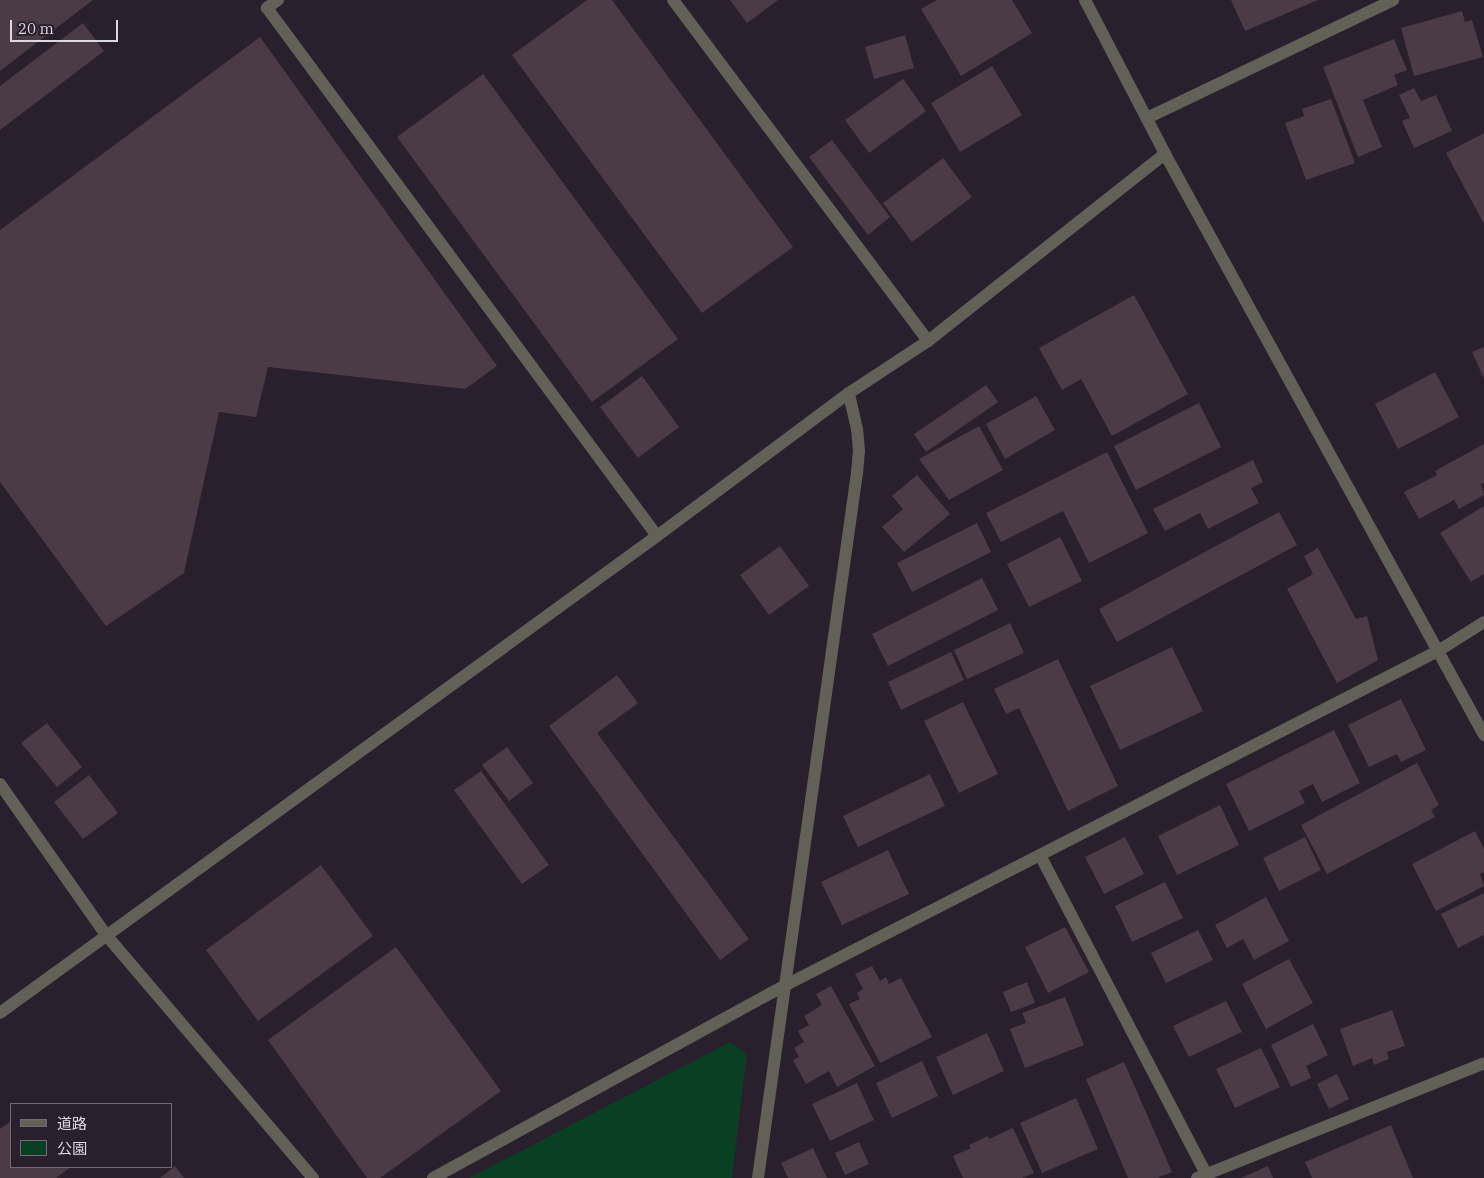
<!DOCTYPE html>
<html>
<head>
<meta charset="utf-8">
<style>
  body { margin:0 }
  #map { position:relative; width:1484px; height:1178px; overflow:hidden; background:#291f2d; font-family:"IBM Plex Serif","Noto Sans JP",serif }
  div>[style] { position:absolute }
  .green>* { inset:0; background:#093f23 }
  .building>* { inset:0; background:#4b3b46 }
  .minor>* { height:12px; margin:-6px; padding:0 6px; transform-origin:6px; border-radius:6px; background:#636058 }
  span { translate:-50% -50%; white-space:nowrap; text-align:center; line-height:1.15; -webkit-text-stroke:4.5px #291f2d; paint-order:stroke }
  .legend { position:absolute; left:10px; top:1103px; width:162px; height:65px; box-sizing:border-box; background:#291f2d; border:1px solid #716975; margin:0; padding:6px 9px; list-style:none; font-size:15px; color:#ddd7e0 }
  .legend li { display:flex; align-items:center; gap:10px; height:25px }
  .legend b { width:25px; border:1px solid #716975 }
  .scale { position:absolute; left:10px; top:20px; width:108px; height:22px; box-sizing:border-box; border:2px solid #ddd7e0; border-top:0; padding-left:6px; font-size:15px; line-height:18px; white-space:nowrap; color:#ddd7e0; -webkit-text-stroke:4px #291f2d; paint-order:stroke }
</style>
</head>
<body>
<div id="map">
  <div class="green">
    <div style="clip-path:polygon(730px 1042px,747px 1054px,732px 1178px,469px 1178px)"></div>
  </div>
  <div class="building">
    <div style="clip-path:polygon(0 0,93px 0,0 71px)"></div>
    <div style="clip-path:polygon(587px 0,612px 0,793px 247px,702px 313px,512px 55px)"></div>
    <div style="clip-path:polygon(730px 0,778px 0,747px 23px)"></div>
    <div style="clip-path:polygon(937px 0,1012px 0,1032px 33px,961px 76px,921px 9px)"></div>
    <div style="clip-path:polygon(1231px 0,1318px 0,1245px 31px)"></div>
    <div style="clip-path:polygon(1462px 11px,1465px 22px,1472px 20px,1483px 57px,1414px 76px,1401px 28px)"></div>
    <div style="clip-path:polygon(83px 23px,104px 51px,0 130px,0 86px)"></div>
    <div style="clip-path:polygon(905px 35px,914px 68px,874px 79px,865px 47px)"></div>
    <div style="clip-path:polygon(260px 37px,497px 366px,465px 389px,268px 367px,256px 417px,219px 412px,184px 573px,106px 626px,0 482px,0 230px)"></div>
    <div style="clip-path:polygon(1394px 39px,1407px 70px,1394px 75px,1398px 85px,1363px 100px,1382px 147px,1358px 157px,1323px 67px)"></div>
    <div style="clip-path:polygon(992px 66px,1022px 115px,960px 152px,931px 103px)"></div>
    <div style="clip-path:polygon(483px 74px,678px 339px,592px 402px,397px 137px)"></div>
    <div style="clip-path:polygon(903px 79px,926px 111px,869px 153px,845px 120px)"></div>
    <div style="clip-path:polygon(1414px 88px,1421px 101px,1436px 95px,1452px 131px,1414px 148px,1402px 121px,1410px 118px,1399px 95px)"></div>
    <div style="clip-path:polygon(1331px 99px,1355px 163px,1306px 180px,1285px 123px,1304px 116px,1302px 109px)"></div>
    <div style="clip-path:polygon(1484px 133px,1484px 224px,1446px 153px)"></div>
    <div style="clip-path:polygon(832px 140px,890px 217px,868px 235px,809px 157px)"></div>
    <div style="clip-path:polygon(943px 158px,972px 197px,912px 242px,883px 203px)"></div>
    <div style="clip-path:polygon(1134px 295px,1188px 394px,1112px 436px,1081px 379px,1062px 390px,1039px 348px)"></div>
    <div style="clip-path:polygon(1484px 347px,1484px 379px,1472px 352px)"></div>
    <div style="clip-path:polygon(1435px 372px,1459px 417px,1398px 449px,1375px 404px)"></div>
    <div style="clip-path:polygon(642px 376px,679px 427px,638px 458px,600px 407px)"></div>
    <div style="clip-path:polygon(986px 385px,998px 402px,926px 452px,914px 434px)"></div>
    <div style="clip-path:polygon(1036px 396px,1055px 430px,1005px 459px,986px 424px)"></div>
    <div style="clip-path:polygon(1199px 403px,1221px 447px,1136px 490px,1114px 446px)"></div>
    <div style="clip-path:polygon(979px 426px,1003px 470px,949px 500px,919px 459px)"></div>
    <div style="clip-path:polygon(1484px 444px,1484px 483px,1481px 484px,1484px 495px,1459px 509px,1454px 500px,1419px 519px,1404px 492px,1437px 475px,1435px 471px)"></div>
    <div style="clip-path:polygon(1107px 452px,1148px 533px,1089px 563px,1063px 511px,1001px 542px,986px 513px)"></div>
    <div style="clip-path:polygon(1253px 460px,1263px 482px,1251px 488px,1259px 503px,1208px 529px,1200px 513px,1165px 531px,1153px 509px)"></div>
    <div style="clip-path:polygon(917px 475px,950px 514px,904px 552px,882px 527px,903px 509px,892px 496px)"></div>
    <div style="clip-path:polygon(1484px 506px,1484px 574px,1471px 582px,1440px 533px)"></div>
    <div style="clip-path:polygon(1279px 512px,1297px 545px,1117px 642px,1099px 609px)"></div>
    <div style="clip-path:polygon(977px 523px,991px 552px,912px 592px,897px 563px)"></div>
    <div style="clip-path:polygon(1060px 537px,1082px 581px,1029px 607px,1007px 564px)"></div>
    <div style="clip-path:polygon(780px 546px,809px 586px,769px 615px,740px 575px)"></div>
    <div style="clip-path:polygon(1318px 548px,1356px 619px,1367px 616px,1378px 660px,1337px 683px,1287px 589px,1313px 574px,1304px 556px)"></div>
    <div style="clip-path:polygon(982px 578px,998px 610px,888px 666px,872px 634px)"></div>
    <div style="clip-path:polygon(1010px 623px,1024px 653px,967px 679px,954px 650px)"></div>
    <div style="clip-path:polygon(1172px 647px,1203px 711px,1120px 750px,1090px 686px)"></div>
    <div style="clip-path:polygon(951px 652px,964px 680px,901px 710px,888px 682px)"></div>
    <div style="clip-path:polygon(1058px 659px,1118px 786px,1068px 811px,1019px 708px,1006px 714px,994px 689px)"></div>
    <div style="clip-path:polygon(617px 675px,638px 703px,597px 733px,749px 939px,720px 960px,549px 726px)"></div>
    <div style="clip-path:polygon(1401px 699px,1426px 750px,1401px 762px,1397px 754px,1369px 767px,1348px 725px)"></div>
    <div style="clip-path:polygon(963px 702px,998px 774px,959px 793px,924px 721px)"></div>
    <div style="clip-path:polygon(47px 723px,82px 767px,57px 787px,21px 743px)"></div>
    <div style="clip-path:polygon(1334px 730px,1360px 783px,1322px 802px,1313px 784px,1299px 791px,1305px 803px,1249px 831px,1226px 784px)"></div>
    <div style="clip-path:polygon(507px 747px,533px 783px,509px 801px,482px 765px)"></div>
    <div style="clip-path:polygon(1417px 763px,1439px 805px,1431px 810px,1435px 817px,1327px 874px,1301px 825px)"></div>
    <div style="clip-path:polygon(481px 771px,549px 865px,522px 884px,454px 790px)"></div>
    <div style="clip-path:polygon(930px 774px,945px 806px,858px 847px,843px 816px)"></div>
    <div style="clip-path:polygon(89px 775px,118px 813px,83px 839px,54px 802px)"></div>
    <div style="clip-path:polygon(1220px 805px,1239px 845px,1177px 875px,1158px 836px)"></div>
    <div style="clip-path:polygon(1475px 831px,1484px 849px,1484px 872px,1480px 874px,1484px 886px,1436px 911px,1412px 864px)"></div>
    <div style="clip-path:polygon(1125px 837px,1144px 874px,1104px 894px,1085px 857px)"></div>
    <div style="clip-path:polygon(1305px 837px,1321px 870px,1279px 891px,1263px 858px)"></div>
    <div style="clip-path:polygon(888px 850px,909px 894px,842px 925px,821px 882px)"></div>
    <div style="clip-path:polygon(321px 865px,373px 936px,258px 1021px,206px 950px)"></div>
    <div style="clip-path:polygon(1165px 882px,1183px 918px,1132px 942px,1115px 906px)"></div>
    <div style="clip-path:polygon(1484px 893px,1484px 935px,1458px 948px,1441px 914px)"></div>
    <div style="clip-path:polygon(1266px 897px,1289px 941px,1254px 960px,1243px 939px,1227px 948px,1215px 925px)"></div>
    <div style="clip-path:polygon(1065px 927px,1089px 972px,1048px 993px,1025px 947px)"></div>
    <div style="clip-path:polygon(1198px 930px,1213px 960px,1166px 983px,1151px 953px)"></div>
    <div style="clip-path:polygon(396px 947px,501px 1091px,380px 1178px,367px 1178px,268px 1040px)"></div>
    <div style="clip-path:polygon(1289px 959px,1313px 1003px,1266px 1029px,1242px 984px)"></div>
    <div style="clip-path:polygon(872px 966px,880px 981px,886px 977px,889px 984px,901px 978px,932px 1037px,880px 1063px,849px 1004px,860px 999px,857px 993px,863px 989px,855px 974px)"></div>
    <div style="clip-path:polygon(1027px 982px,1035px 1003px,1011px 1012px,1003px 992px)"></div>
    <div style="clip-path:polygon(831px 986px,875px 1066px,837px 1087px,829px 1071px,806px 1084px,793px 1060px,799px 1057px,794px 1048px,804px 1042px,798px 1031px,809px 1025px,804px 1016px,822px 1005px,816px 994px)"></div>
    <div style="clip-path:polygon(1065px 997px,1084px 1045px,1025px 1068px,1010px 1029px,1026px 1023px,1022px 1013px)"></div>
    <div style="clip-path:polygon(1226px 1001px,1242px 1032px,1189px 1057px,1173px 1026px)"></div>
    <div style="clip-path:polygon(1392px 1010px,1405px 1046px,1387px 1052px,1389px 1059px,1374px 1065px,1372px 1058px,1353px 1066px,1340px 1029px)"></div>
    <div style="clip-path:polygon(1313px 1024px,1328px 1055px,1306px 1066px,1311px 1078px,1291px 1087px,1271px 1045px)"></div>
    <div style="clip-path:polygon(987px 1033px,1004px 1071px,953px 1095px,936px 1057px)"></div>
    <div style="clip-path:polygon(1261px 1048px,1280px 1087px,1235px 1108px,1216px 1069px)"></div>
    <div style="clip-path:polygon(922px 1061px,938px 1096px,892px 1118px,876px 1083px)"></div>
    <div style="clip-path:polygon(1124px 1062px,1172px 1172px,1157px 1178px,1128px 1178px,1086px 1079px)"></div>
    <div style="clip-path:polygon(1337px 1074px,1349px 1099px,1329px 1109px,1317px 1084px)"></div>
    <div style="clip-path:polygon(857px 1083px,874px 1120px,830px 1141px,812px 1104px)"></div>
    <div style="clip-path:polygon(1076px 1098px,1098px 1149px,1042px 1173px,1020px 1123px)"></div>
    <div style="clip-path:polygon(11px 1121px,11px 1167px,71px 1167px,56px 1178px,0 1178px,0 1129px)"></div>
    <div style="clip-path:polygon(1391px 1125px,1413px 1178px,1312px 1178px,1305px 1162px)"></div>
    <div style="clip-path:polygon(1013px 1128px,1034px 1173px,1022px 1178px,963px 1178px,953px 1156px,971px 1148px,969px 1145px,988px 1136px,989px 1139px)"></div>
    <div style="clip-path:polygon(859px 1142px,869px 1164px,845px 1175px,835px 1153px)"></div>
    <div style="clip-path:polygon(813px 1148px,827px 1178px,788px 1178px,781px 1163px)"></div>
    <div style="clip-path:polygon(175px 1166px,184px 1178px,160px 1178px)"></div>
    <div style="clip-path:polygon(1268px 1166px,1273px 1178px,1241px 1178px)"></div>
  </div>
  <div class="minor">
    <div style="left:278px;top:0;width:14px;rotate:144deg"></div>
    <div style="left:267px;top:8px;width:656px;rotate:53.55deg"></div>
    <div style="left:673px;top:0;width:426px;rotate:53.2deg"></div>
    <div style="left:1085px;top:0;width:174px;rotate:62.5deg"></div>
    <div style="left:1165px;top:154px;width:663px;rotate:61.23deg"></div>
    <div style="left:1147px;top:118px;width:273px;rotate:-25.6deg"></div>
    <div style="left:0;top:784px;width:186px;rotate:54.9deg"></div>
    <div style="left:107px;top:936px;width:318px;rotate:49.6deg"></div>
    <div style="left:1040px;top:855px;width:364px;rotate:62.5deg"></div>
    <div style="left:0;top:1013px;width:812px;rotate:-35.98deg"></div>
    <div style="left:657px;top:536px;width:239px;rotate:-36.7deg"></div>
    <div style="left:849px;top:393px;width:95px;rotate:-33.4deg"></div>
    <div style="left:928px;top:341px;width:302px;rotate:-38.3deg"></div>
    <div style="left:433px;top:1178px;width:400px;rotate:-28.7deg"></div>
    <div style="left:784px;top:986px;width:735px;rotate:-27.12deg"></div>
    <div style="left:1438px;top:651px;width:54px;rotate:-32.2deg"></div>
    <div style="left:758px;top:1178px;width:712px;rotate:-82.01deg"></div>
    <div style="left:857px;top:473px;width:22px;rotate:-85deg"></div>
    <div style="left:859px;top:451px;width:22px;rotate:-95deg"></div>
    <div style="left:857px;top:429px;width:37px;rotate:-103deg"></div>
    <div style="left:1197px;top:1178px;width:309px;rotate:-21.8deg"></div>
  </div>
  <ul class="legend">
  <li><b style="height:6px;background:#636058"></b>道路</li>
  <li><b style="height:14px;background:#093f23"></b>公園</li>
  </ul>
  <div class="scale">20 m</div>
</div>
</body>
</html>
